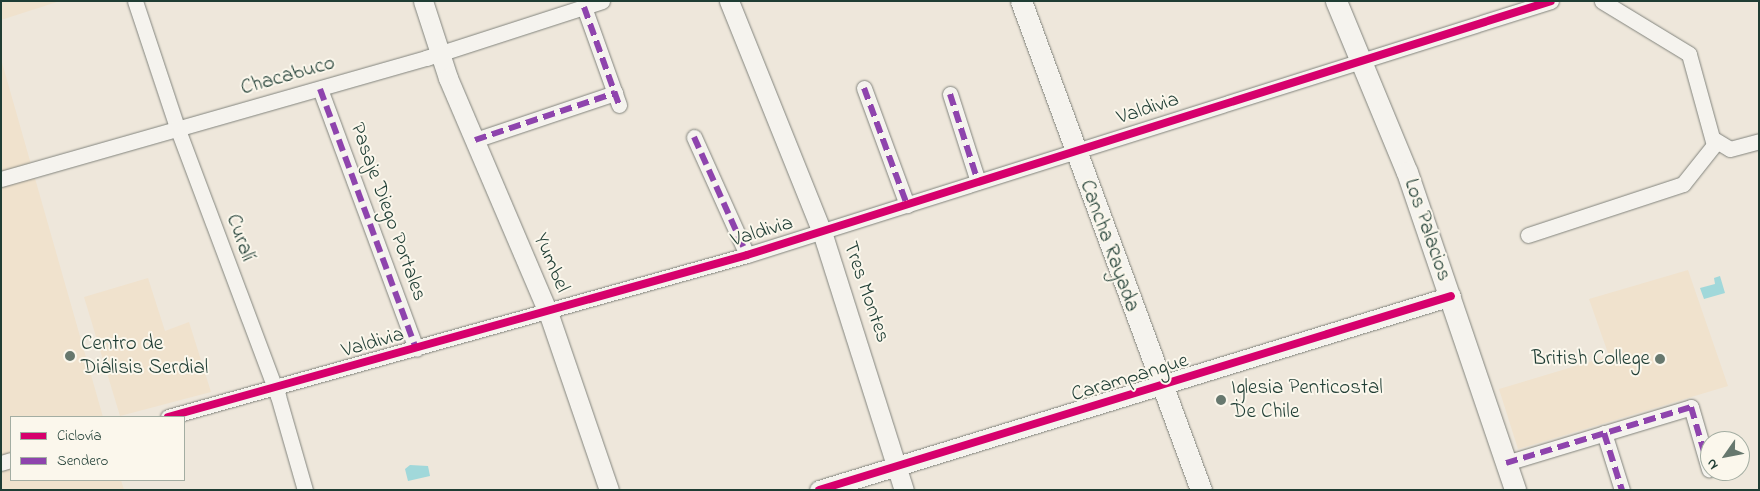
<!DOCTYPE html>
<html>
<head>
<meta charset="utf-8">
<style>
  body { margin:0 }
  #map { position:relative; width:1760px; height:491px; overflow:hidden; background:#eee7db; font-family:"Indie Flower",sans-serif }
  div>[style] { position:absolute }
  .built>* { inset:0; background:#f0e2cd }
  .water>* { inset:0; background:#a1d8da }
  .roads { filter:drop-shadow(0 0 1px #82847d) drop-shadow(0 0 1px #82847d) }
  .minor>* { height:15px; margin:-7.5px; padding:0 7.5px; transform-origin:7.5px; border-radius:7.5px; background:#f5f3ee }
  .tertiary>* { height:19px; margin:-9.5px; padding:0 9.5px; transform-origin:9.5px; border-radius:9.5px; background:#f5f3ee }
  .secondary>* { height:21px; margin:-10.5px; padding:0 10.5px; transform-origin:10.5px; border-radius:10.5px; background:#f5f3ee }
  .quiet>* { height:6px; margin-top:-3px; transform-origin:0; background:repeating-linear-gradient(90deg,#8e44ad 0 12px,transparent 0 18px) }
  .cycleway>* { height:8px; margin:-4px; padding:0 4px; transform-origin:4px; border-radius:4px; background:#d6006c }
  .dots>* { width:14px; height:14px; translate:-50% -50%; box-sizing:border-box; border:2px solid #fbf7ec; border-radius:50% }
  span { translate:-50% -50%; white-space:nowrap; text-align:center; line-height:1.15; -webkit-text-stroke:4px #fbf7ec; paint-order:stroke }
  .street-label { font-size:21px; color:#1f3d34 }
  .poi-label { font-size:21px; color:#1f3d34 }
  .left { translate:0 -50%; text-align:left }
  .right { translate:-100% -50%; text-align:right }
  .frame { position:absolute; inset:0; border:2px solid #1f3d34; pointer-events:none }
  .legend { position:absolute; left:10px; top:416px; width:175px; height:65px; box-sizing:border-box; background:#fbf7ec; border:1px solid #a3ada2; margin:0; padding:6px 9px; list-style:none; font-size:15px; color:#1f3d34 }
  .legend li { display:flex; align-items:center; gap:10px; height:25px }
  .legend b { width:25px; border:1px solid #a3ada2 }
  .north { position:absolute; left:1700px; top:431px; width:50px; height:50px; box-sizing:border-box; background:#fbf7ec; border:1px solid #a3ada2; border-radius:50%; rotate:237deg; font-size:14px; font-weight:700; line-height:20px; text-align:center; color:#1f3d34 }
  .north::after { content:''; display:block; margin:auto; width:18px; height:22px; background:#67786e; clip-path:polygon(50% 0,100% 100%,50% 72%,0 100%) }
</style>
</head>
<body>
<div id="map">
  <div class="built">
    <div style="clip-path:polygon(1px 1px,60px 1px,1px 20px)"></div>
    <div style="clip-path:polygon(1px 59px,103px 417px,11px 417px,11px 480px,121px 480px,124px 490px,1px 490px)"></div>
    <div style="clip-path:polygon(1688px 270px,1728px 386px,1518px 449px,1499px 389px,1609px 356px,1589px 299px)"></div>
    <div style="clip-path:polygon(148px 278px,165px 331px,189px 322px,211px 392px,120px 416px,84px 297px)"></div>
  </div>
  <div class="water">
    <div style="clip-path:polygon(1720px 276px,1725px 293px,1704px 299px,1700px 288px,1715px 284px,1714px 278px)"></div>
    <div style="clip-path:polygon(410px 465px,428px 466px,430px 476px,408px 481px,405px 469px)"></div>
  </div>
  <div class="roads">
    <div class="minor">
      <div style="left:135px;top:1px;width:136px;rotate:71.6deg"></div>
      <div style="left:178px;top:130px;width:284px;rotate:69.4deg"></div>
      <div style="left:278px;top:396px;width:98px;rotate:74deg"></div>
      <div style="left:584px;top:7px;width:104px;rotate:70.3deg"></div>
      <div style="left:864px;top:88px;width:125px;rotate:69.8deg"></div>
      <div style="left:320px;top:89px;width:277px;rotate:69.7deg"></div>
      <div style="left:950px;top:94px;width:92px;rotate:72.3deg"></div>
      <div style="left:694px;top:137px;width:129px;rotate:65.8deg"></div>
      <div style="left:475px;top:140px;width:148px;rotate:-18.6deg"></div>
      <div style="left:1715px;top:140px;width:17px;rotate:31deg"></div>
      <div style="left:1730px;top:149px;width:30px;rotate:-15deg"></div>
      <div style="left:1px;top:179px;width:442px;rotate:-15.9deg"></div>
      <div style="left:426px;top:58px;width:185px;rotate:-17.9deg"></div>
      <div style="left:1528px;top:235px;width:163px;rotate:-18.2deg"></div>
      <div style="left:1683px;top:184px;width:50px;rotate:-51.5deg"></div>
      <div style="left:1714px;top:145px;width:94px;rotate:-105.4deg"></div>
      <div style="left:1689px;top:54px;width:102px;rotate:-148.7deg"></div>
      <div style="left:168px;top:417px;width:601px;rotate:-15.63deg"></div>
      <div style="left:747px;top:255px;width:843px;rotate:-17.53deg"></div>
      <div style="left:1604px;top:433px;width:60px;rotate:72.5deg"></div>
      <div style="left:1px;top:463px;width:10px;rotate:-17deg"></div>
      <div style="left:1506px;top:463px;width:193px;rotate:-16.8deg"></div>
      <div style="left:1691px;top:407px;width:65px;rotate:73.8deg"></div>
    </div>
    <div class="tertiary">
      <div style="left:423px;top:1px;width:81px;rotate:72deg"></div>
      <div style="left:448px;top:78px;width:254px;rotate:66.9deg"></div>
      <div style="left:548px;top:312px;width:188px;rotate:71.1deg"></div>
      <div style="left:729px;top:1px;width:249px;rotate:68.1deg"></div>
      <div style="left:822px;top:232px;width:271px;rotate:72.4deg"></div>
      <div style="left:819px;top:490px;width:661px;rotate:-17.06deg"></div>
    </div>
    <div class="secondary">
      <div style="left:1021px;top:1px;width:521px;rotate:69.79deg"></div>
      <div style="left:1336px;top:1px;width:185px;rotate:67.5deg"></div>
      <div style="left:1407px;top:172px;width:336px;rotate:71.2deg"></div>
    </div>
  </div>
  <div class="quiet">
    <div style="left:584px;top:7px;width:104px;rotate:70.3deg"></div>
    <div style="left:864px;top:88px;width:125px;rotate:69.8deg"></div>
    <div style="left:320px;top:89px;width:277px;rotate:69.7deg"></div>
    <div style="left:950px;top:94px;width:92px;rotate:72.3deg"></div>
    <div style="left:694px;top:137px;width:129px;rotate:65.8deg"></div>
    <div style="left:475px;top:140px;width:148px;rotate:-18.6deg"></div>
    <div style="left:1604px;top:433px;width:60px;rotate:72.5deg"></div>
    <div style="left:1506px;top:463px;width:193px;rotate:-16.8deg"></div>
    <div style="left:1691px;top:407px;width:65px;rotate:73.8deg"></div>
  </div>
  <div class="cycleway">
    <div style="left:168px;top:417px;width:601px;rotate:-15.63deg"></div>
    <div style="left:747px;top:255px;width:843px;rotate:-17.53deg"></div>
    <div style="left:819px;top:490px;width:661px;rotate:-17.06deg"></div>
  </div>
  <div class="dots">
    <div style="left:70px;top:356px;background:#67786e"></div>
    <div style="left:1660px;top:359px;background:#67786e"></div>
    <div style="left:1221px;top:400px;background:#67786e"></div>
  </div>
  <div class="street-label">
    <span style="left:288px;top:76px;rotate:-16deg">Chacabuco</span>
    <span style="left:1148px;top:109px;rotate:-18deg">Valdivia</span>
    <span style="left:388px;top:212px;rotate:70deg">Pasaje Diego Portales</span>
    <span style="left:1427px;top:230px;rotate:71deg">Los Palacios</span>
    <span style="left:762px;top:232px;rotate:-17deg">Valdivia</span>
    <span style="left:240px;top:238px;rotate:70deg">Curalí</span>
    <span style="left:1109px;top:246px;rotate:70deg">Cancha Rayada</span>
    <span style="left:551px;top:263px;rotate:67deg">Yumbel</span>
    <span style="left:866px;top:292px;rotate:71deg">Tres Montes</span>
    <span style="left:373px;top:343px;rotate:-16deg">Valdivia</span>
    <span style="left:1130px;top:378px;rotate:-17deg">Carampangue</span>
  </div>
  <div class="poi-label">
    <span class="left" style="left:81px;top:356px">Centro de<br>Diálisis Serdial</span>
    <span class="right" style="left:1650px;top:359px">British College</span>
    <span class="left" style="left:1231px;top:400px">Iglesia Penticostal<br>De Chile</span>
  </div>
  <div class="frame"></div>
  <ul class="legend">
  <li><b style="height:6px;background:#d6006c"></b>Ciclovía</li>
  <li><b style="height:6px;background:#8e44ad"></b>Sendero</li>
  </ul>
  <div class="north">N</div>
</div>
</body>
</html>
